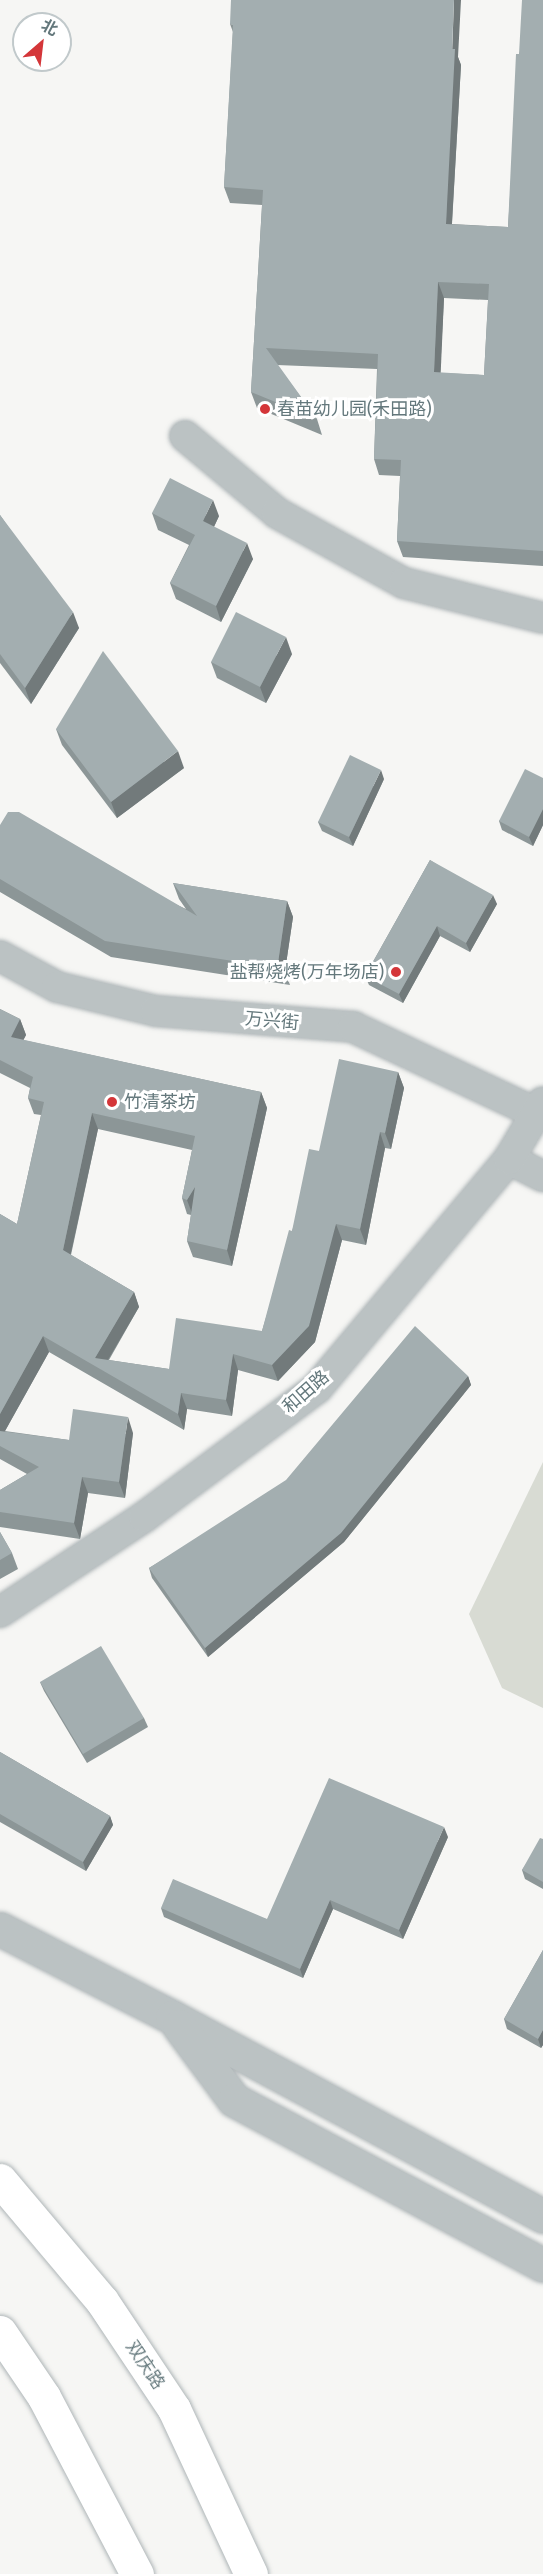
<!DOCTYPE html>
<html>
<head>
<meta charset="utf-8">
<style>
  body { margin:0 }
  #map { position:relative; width:543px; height:2574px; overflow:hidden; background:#f6f6f4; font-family:"Fira Sans Condensed","Noto Sans SC",sans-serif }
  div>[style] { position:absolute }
  .green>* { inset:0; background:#d8dbd3 }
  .roads { filter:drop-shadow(0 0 2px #afb6b8) drop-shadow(0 0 2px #afb6b8) }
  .minor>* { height:30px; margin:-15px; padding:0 15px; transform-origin:15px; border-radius:15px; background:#bbc2c3 }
  .tertiary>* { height:33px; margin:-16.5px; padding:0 16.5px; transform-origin:16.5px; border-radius:16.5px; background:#bbc2c3 }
  .primary>* { height:33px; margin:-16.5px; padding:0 16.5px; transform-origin:16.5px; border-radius:16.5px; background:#fff }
  .wall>* { inset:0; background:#8c9697 }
  .shaded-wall>* { inset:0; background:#727a7b }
  .building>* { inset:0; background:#a3aeb0 }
  .dots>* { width:16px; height:16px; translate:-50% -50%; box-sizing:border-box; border:3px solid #fff; border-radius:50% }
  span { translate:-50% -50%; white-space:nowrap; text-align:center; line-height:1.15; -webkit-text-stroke:6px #fff; paint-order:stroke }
  .poi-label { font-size:18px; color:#64787c }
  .left { translate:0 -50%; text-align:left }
  .right { translate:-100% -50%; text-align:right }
  .street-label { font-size:18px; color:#64787c }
  .north { position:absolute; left:12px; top:12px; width:60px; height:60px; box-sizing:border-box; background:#fff; border:2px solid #c1c9cb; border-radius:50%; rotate:28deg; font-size:16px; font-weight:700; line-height:24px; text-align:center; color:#64787c }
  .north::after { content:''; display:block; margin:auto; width:21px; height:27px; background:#d43639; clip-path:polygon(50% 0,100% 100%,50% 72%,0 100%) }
</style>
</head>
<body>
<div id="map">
  <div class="green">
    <div style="clip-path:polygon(543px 1462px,543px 1708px,502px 1688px,469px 1614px)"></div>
  </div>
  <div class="roads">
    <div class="minor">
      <div style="left:185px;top:436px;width:120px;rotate:39.9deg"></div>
      <div style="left:277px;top:513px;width:145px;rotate:28.9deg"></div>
      <div style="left:404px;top:583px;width:143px;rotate:14.1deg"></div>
      <div style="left:0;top:956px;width:65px;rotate:28.5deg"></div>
      <div style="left:57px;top:987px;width:102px;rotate:13.6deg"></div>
      <div style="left:156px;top:1011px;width:198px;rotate:4.6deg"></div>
      <div style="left:353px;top:1027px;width:202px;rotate:25.2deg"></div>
      <div style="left:509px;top:1159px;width:38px;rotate:27deg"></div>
      <div style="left:0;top:1612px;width:173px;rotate:-33.4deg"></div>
      <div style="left:144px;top:1517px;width:216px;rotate:-36.7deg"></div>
      <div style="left:317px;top:1388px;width:299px;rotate:-50deg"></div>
      <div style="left:509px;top:1159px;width:66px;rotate:-59.2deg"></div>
    </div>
    <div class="tertiary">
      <div style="left:0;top:1929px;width:193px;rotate:27.1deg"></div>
      <div style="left:172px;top:2017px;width:421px;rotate:28.2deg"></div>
      <div style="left:179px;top:2026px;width:92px;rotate:53.4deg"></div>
      <div style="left:234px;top:2100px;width:350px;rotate:28.1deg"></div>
    </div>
    <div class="primary">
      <div style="left:0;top:2180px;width:158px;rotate:49.9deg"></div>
      <div style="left:102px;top:2301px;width:130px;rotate:56.3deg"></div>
      <div style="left:174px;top:2409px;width:182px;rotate:65deg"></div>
      <div style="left:0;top:2332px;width:78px;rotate:55.9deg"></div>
      <div style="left:44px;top:2397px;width:200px;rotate:62.3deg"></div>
    </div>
  </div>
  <div class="wall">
    <div style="clip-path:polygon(evenodd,543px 0,543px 566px,403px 557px,397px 541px,400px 476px,379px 475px,374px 459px,377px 369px,277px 365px,317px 419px,322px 435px,257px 408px,251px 392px,262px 205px,230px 203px,224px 187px,233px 32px,230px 24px,458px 57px,461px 65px,452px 224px,508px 227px,519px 54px,543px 0,444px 298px,488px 300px,484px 375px,440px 373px,444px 298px)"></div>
    <div style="clip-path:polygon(152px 513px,219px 516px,214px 527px,253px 559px,221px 622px,176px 599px,170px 583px,189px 545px,158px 530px)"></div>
    <div style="clip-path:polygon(0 515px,79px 628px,31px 704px,0 663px)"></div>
    <div style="clip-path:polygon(292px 654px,266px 703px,217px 678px,211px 662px)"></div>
    <div style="clip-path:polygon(56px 729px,184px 768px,117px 818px,62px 745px)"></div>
    <div style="clip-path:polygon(543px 778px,543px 825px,533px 846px,502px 830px,499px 821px)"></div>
    <div style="clip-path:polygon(384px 779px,353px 846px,322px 831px,318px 822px)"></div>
    <div style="clip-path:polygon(0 825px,186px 909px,179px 899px,173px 883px,287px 901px,293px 917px,285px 971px,290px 985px,111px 957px,0 892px)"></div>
    <div style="clip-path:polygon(430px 860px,497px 904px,470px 952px,440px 936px,403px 1003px,369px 985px,365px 976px)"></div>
    <div style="clip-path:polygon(0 1009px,20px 1019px,26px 1035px,23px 1040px,261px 1092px,267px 1108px,232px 1266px,193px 1257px,187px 1241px,191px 1215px,187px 1214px,182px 1198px,192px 1150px,98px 1129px,71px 1255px,134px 1292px,139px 1307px,109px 1360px,169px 1369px,262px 1331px,292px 1231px,319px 1151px,398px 1072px,404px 1088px,391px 1149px,385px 1148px,366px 1245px,342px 1240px,315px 1342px,278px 1381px,238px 1370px,232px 1416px,187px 1409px,184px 1430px,49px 1352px,5px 1431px,69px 1440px,133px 1433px,125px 1498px,88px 1493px,80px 1539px,0 1527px,0 1490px,27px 1474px,0 1459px,0 1214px,17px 1224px,41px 1115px,34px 1114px,28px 1098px,30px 1088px,0 1073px)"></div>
    <div style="clip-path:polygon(468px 1376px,471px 1385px,344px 1542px,208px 1657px,152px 1578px,149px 1568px)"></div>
    <div style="clip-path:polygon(0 1532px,12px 1553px,18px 1569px,0 1579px)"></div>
    <div style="clip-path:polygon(40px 1682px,144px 1718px,148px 1727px,87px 1763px,44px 1691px)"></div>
    <div style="clip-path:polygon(0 1752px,110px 1816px,113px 1825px,86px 1871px,0 1822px)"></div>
    <div style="clip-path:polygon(448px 1837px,403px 1939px,333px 1909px,303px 1978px,164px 1917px,161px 1908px,267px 1919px)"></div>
    <div style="clip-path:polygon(543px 1839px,543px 1889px,525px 1879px,522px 1870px)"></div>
    <div style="clip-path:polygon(543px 1950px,543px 2045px,541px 2048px,507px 2029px,504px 2019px)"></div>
  </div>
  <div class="shaded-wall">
    <div style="clip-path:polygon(454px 0,461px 0,458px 57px,461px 65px,451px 239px,446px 224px)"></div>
    <div style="clip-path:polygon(438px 282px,444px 298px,440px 388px,434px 372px)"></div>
    <div style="clip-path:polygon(213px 500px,219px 516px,209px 537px,203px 521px)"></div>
    <div style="clip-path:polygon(247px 543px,253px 559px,221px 622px,216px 606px)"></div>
    <div style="clip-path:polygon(73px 612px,79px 628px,31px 704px,25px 688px)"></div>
    <div style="clip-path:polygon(286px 637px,292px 654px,266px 703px,260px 687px)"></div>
    <div style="clip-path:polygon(178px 751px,184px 768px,117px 818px,111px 802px)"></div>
    <div style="clip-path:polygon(381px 770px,384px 779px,353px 846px,349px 837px)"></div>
    <div style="clip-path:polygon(543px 809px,543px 825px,533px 846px,529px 837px)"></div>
    <div style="clip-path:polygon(493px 895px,497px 904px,470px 952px,466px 943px)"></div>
    <div style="clip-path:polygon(287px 901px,293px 917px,285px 971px,284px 969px,278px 963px)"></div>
    <div style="clip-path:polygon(437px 926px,440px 936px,403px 1003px,399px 994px)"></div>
    <div style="clip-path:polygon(20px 1019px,26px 1035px,17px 1053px,11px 1037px)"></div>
    <div style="clip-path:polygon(398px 1072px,404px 1088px,391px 1149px,385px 1133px)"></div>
    <div style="clip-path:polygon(261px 1092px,267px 1108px,232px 1266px,227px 1250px)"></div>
    <div style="clip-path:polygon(92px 1113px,98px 1129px,68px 1266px,63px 1250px)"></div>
    <div style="clip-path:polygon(380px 1132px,385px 1148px,366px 1245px,360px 1229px)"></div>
    <div style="clip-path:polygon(195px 1187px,193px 1216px,187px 1200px)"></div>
    <div style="clip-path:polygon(336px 1224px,342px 1240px,315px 1342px,278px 1381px,272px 1365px)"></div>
    <div style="clip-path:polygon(134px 1292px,139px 1307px,102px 1370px,95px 1358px)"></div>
    <div style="clip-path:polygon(43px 1336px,49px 1352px,0 1440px,0 1414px)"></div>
    <div style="clip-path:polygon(233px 1354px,238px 1370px,232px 1416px,226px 1400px)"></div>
    <div style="clip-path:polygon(468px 1376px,471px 1385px,344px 1542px,208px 1657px,205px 1648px)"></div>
    <div style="clip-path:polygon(181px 1393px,187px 1409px,184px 1430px,178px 1414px)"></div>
    <div style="clip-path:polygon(128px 1417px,133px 1433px,125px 1498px,119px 1482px)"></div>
    <div style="clip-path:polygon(82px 1477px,88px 1493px,80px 1539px,74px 1523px)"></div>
    <div style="clip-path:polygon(110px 1816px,113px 1825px,86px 1871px,83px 1862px)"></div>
    <div style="clip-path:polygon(444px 1827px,448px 1837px,403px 1939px,399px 1930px)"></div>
    <div style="clip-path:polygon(330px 1900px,333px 1909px,303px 1978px,300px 1969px)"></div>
    <div style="clip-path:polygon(543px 2030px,543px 2045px,541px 2048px,538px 2039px)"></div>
  </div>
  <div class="building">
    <div style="clip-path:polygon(evenodd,231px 0,454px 0,452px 49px,455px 49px,446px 224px,508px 227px,516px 54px,519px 54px,522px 0,543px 0,543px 551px,397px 541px,401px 460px,374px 459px,378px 354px,266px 348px,317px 419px,251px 392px,263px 190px,224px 187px,233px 25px,230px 24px,231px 0,438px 282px,489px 284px,484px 375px,434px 372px,438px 282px)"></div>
    <div style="clip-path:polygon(170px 478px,213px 500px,203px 521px,247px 543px,216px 606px,170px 583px,195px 535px,152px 513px)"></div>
    <div style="clip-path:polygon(0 515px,73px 612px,25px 688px,0 654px)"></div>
    <div style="clip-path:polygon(236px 612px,286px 637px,260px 687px,211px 662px)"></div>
    <div style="clip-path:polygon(103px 651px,178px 751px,111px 802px,56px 729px)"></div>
    <div style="clip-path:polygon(350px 755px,381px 770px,349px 837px,318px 822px)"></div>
    <div style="clip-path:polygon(525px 769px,543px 778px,543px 809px,529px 837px,499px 821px)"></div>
    <div style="clip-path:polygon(8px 812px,19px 812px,197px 916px,173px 883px,287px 901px,278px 963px,284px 969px,105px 941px,0 879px,0 825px)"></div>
    <div style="clip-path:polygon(430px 860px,493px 895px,466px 943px,437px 926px,399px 994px,365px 976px)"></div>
    <div style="clip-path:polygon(0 1009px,20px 1019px,11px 1037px,261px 1092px,227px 1250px,187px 1241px,195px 1187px,187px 1200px,182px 1198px,195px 1136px,92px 1113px,63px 1250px,134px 1292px,95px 1358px,169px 1369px,176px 1318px,262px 1331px,289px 1230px,292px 1231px,309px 1149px,319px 1151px,339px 1059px,398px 1072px,385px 1133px,380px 1132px,360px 1229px,336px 1224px,309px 1326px,272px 1365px,233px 1354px,226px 1400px,181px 1393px,178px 1414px,43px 1336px,0 1414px,0 1214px,17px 1224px,44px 1102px,28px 1098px,33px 1077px,0 1060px)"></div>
    <div style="clip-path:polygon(415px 1326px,468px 1376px,341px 1533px,205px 1648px,149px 1568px,286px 1480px)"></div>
    <div style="clip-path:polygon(73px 1409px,128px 1417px,119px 1482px,82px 1477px,74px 1523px,0 1512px,0 1490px,39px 1467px,0 1446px,0 1431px,69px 1440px)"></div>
    <div style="clip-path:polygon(0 1532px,12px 1553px,0 1560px)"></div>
    <div style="clip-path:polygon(101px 1646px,144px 1718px,83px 1754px,40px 1682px)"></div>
    <div style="clip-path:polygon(0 1752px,110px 1816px,83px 1862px,0 1814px)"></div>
    <div style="clip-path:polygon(329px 1778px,444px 1827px,399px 1930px,330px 1900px,300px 1969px,161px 1908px,173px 1879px,267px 1919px)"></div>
    <div style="clip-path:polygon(540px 1838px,543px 1839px,543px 1882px,522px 1870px)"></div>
    <div style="clip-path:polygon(543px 1950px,543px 2030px,538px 2039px,504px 2019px)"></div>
  </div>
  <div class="dots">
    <div style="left:265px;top:409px;background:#d43639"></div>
    <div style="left:396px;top:972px;background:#d43639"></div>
    <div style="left:112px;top:1102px;background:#d43639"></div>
  </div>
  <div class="poi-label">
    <span class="left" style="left:277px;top:409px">春苗幼儿园(禾田路)</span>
    <span class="right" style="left:384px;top:972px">盐帮烧烤(万年场店)</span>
    <span class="left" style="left:124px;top:1102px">竹清茶坊</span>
  </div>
  <div class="street-label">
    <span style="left:272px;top:1021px;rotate:5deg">万兴街</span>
    <span style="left:306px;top:1392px;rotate:-41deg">和田路</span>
    <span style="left:145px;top:2365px;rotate:56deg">双庆路</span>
  </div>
  <div class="north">北</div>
</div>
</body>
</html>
